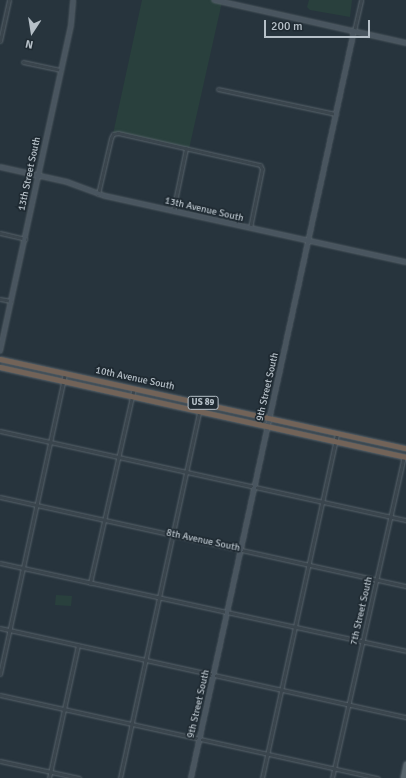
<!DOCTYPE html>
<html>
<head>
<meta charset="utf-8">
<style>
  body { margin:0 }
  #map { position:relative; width:406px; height:778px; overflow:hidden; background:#27343d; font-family:Signika,sans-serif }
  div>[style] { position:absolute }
  .green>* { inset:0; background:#29403d }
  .roads { filter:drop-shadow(0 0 1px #58636b) drop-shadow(0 0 1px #58636b) }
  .street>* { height:3px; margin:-1.5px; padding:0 1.5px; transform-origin:1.5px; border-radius:1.5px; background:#3a454d }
  .secondary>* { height:4px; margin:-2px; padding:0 2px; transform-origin:2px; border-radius:2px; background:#49555f }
  .primary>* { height:4.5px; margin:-2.25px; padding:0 2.25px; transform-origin:2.25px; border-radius:2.25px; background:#58656d }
  .highway>* { height:5px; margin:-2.5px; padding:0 2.5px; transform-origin:2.5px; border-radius:2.5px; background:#726358 }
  span { translate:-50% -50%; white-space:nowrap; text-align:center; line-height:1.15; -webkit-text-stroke:3.5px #1f2a32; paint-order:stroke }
  .shield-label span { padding:1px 3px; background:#1f2a32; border:1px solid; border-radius:3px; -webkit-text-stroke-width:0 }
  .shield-label { font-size:9px; color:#b6c0c8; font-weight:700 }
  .street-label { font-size:10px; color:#b6c0c8 }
  .north { position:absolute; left:12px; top:12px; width:40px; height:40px; -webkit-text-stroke:3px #1f2a32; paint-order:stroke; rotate:192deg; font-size:11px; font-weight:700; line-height:16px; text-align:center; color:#b6c0c8 }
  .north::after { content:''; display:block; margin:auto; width:14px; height:18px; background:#b6c0c8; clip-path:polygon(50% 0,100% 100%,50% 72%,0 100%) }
  .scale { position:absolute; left:264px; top:20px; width:106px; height:18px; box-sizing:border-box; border:2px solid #b6c0c8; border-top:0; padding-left:5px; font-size:12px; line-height:14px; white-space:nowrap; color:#b6c0c8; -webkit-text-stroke:3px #1f2a32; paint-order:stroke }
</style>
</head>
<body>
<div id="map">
  <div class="green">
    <div style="clip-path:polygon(142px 0,214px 0,222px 2px,189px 149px,118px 133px,113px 134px)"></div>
    <div style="clip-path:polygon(309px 0,352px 0,350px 17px,310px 10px,307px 7px)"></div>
    <div style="clip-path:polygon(56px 595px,72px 596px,71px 606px,55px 605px)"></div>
  </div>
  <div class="roads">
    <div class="street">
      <div style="left:354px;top:31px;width:32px;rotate:-77deg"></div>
      <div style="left:0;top:41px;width:42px;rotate:-77.6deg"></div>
      <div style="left:23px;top:62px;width:39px;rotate:12deg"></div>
      <div style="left:218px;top:89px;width:121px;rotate:12deg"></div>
      <div style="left:98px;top:194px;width:57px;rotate:-76.9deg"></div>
      <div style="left:111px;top:138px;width:4px;rotate:-63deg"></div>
      <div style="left:113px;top:134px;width:5px;rotate:-11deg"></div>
      <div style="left:118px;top:133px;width:146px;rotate:12.7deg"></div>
      <div style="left:260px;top:165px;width:4px;rotate:63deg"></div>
      <div style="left:262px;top:169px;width:60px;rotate:101.5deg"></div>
      <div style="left:173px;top:211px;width:64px;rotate:-78.3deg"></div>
      <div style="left:0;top:233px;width:26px;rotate:13deg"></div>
      <div style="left:0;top:299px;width:11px;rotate:10deg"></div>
      <div style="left:0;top:431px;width:416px;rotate:12.4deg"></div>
      <div style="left:0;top:497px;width:416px;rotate:12.4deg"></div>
      <div style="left:0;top:563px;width:415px;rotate:12.2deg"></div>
      <div style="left:90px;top:583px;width:200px;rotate:-77.3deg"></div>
      <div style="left:0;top:628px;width:416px;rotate:12.4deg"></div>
      <div style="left:0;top:674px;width:307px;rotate:-77.8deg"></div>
      <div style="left:0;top:695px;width:387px;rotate:12.4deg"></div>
      <div style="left:0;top:761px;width:81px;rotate:12.1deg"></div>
      <div style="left:49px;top:778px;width:136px;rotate:-77.7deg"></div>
      <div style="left:120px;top:778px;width:384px;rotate:-77.8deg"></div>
      <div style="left:262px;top:778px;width:353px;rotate:-77.7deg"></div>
      <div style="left:332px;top:778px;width:330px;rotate:-77.4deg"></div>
    </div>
    <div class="secondary">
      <div style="left:214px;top:0;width:197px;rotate:12.6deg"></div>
      <div style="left:0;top:167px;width:69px;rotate:12.6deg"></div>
      <div style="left:67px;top:182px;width:40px;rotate:20.2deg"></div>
      <div style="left:105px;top:196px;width:308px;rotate:12.4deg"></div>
      <div style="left:0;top:351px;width:334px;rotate:-77.7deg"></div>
      <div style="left:71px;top:25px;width:25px;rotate:-85deg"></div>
      <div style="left:191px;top:778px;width:765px;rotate:-77.69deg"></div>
    </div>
    <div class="primary">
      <div style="left:403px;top:778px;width:14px;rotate:-78deg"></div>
    </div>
    <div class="highway">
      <div style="left:0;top:359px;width:416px;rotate:12.4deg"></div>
      <div style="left:0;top:367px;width:416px;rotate:12.5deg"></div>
    </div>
  </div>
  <div class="shield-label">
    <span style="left:203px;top:403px">US 89</span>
  </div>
  <div class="street-label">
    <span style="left:30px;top:174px;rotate:-78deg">13th Street South</span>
    <span style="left:204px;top:210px;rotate:13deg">13th Avenue South</span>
    <span style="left:135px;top:379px;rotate:12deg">10th Avenue South</span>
    <span style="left:268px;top:387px;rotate:-77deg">9th Street South</span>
    <span style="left:203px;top:541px;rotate:12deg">8th Avenue South</span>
    <span style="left:362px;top:611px;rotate:-77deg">7th Street South</span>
    <span style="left:199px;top:704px;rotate:-77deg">9th Street South</span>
  </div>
  <div class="north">N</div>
  <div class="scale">200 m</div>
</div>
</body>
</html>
